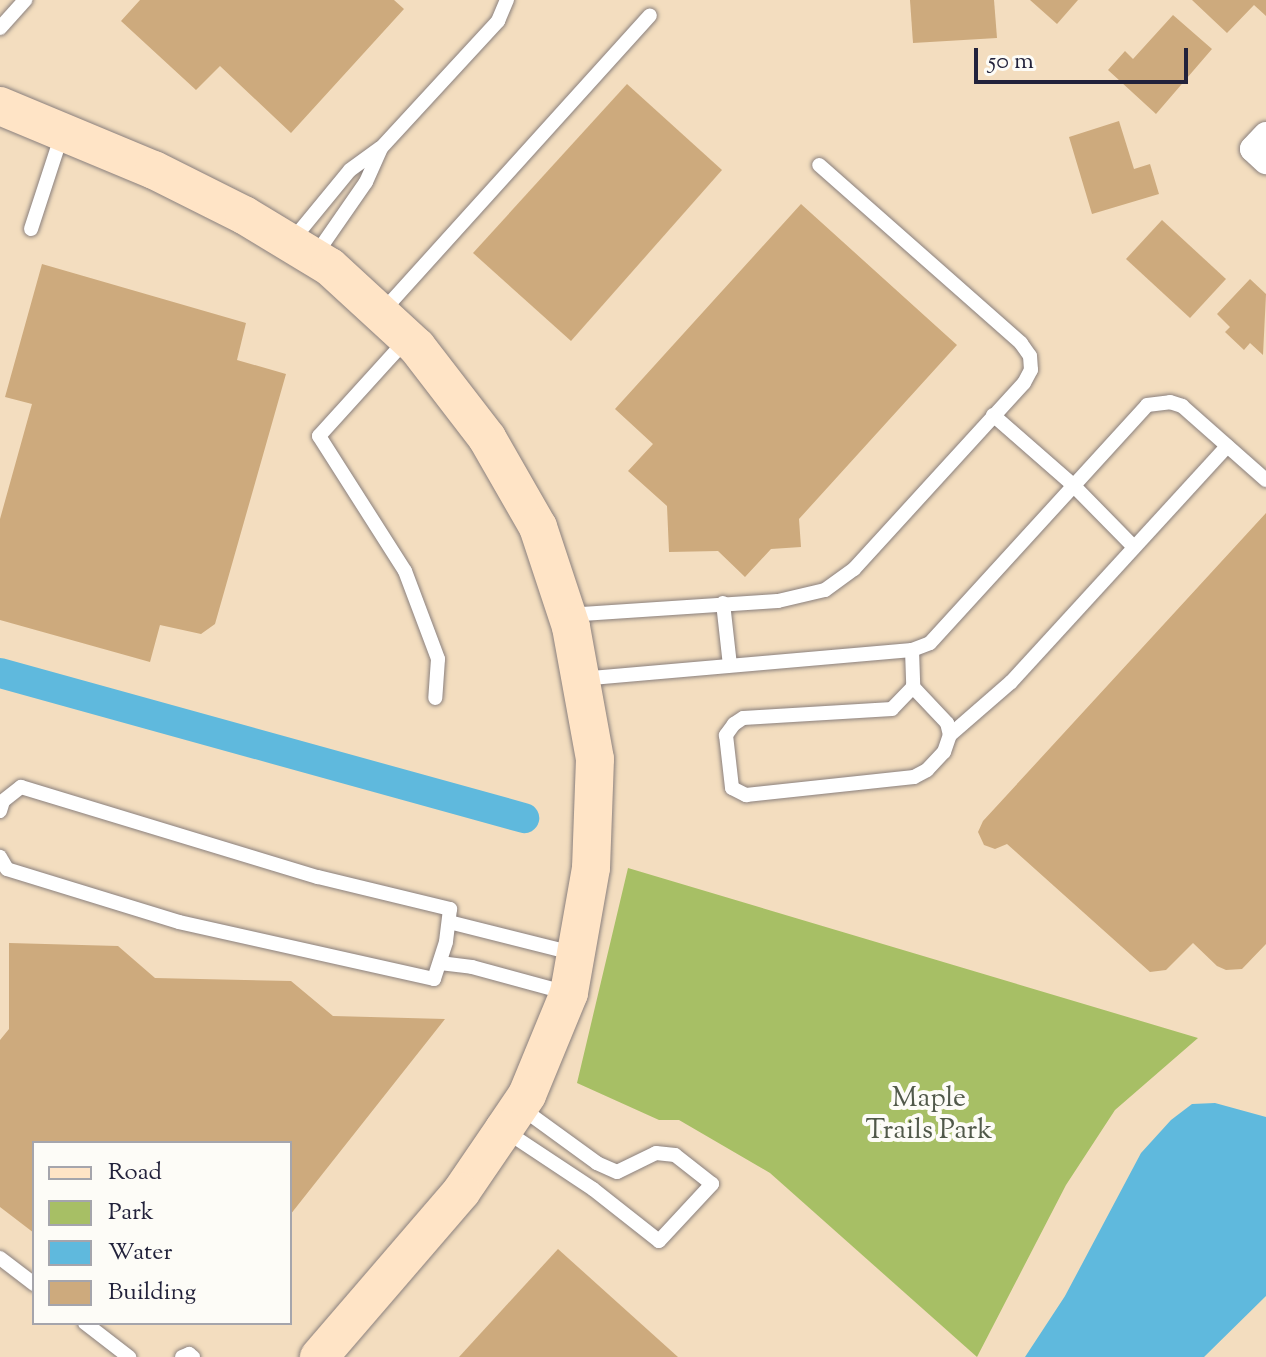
<!DOCTYPE html>
<html>
<head>
<meta charset="utf-8">
<style>
  body { margin:0 }
  #map { position:relative; width:1266px; height:1357px; overflow:hidden; background:#f3ddbf; font-family:"Sorts Mill Goudy",serif }
  div>[style] { position:absolute }
  .green>* { inset:0; background:#a7bf65 }
  .water>* { inset:0; background:#5fb9dd }
  .canal>* { height:30px; margin:-15px; padding:0 15px; transform-origin:15px; border-radius:15px; background:#5fb9dd }
  .building>* { inset:0; background:#cdaa7d }
  .roads { filter:drop-shadow(0 0 2px #8a807d) drop-shadow(0 0 2px #8a807d) }
  .lane>* { height:14px; margin:-7px; padding:0 7px; transform-origin:7px; border-radius:7px; background:#fff }
  .street>* { height:26px; margin:-13px; padding:0 13px; transform-origin:13px; border-radius:13px; background:#fff }
  .secondary>* { height:38px; margin:-19px; padding:0 19px; transform-origin:19px; border-radius:19px; background:#ffe4c6 }
  span { translate:-50% -50%; white-space:nowrap; text-align:center; line-height:1.15; -webkit-text-stroke:8px #fdfcf7; paint-order:stroke }
  .park-label { font-size:28px; color:#51594a }
  .legend { position:absolute; left:32px; top:1141px; width:260px; height:184px; box-sizing:border-box; background:#fdfcf7; border:2px solid #a5a5ac; margin:0; padding:10px 14px; list-style:none; font-size:24px; color:#22223b }
  .legend li { display:flex; align-items:center; gap:16px; height:40px }
  .legend b { width:40px; border:2px solid #a5a5ac }
  .scale { position:absolute; left:974px; top:48px; width:214px; height:36px; box-sizing:border-box; border:4px solid #22223b; border-top:0; padding-left:10px; font-size:24px; line-height:28px; white-space:nowrap; color:#22223b; -webkit-text-stroke:6px #fdfcf7; paint-order:stroke }
</style>
</head>
<body>
<div id="map">
  <div class="green">
    <div style="clip-path:polygon(628px 868px,1198px 1038px,1115px 1110px,1066px 1185px,977px 1357px,770px 1173px,679px 1120px,659px 1120px,577px 1083px)"></div>
  </div>
  <div class="water">
    <div style="clip-path:polygon(1215px 1103px,1266px 1117px,1266px 1296px,1204px 1357px,1025px 1357px,1065px 1296px,1141px 1153px,1171px 1120px,1192px 1104px)"></div>
  </div>
  <div class="canal">
    <div style="left:0;top:673px;width:544px;rotate:15.47deg"></div>
  </div>
  <div class="building">
    <div style="clip-path:polygon(140px 0,394px 0,404px 9px,291px 133px,220px 66px,196px 90px,121px 21px)"></div>
    <div style="clip-path:polygon(910px 0,994px 0,997px 38px,913px 43px)"></div>
    <div style="clip-path:polygon(1030px 0,1078px 0,1057px 24px)"></div>
    <div style="clip-path:polygon(1192px 0,1266px 0,1266px 16px,1254px 5px,1227px 33px)"></div>
    <div style="clip-path:polygon(1173px 15px,1212px 49px,1156px 114px,1108px 70px,1125px 51px,1133px 59px)"></div>
    <div style="clip-path:polygon(627px 84px,722px 170px,571px 341px,473px 253px)"></div>
    <div style="clip-path:polygon(1119px 121px,1134px 169px,1150px 164px,1159px 194px,1092px 214px,1069px 137px)"></div>
    <div style="clip-path:polygon(801px 204px,957px 345px,799px 519px,801px 547px,771px 549px,745px 577px,718px 551px,669px 552px,667px 506px,628px 471px,653px 444px,615px 409px)"></div>
    <div style="clip-path:polygon(1162px 220px,1226px 279px,1190px 318px,1126px 259px)"></div>
    <div style="clip-path:polygon(42px 264px,246px 323px,237px 360px,286px 374px,215px 624px,201px 634px,160px 625px,150px 662px,0 620px,0 519px,32px 404px,5px 397px)"></div>
    <div style="clip-path:polygon(1250px 279px,1266px 294px,1263px 355px,1250px 343px,1244px 350px,1225px 332px,1230px 327px,1217px 314px)"></div>
    <div style="clip-path:polygon(1266px 513px,1266px 944px,1242px 969px,1226px 970px,1217px 966px,1193px 943px,1166px 970px,1150px 972px,1007px 844px,995px 849px,984px 845px,978px 832px,983px 821px)"></div>
    <div style="clip-path:polygon(9px 943px,118px 946px,155px 978px,291px 981px,333px 1016px,445px 1019px,290px 1215px,290px 1143px,34px 1143px,34px 1233px,0 1207px,0 1040px,9px 1029px)"></div>
    <div style="clip-path:polygon(558px 1249px,678px 1357px,459px 1357px)"></div>
  </div>
  <div class="roads">
    <div class="lane">
      <div style="left:0;top:28px;width:38px;rotate:-48deg"></div>
      <div style="left:31px;top:229px;width:100px;rotate:-71.9deg"></div>
      <div style="left:290px;top:243px;width:94px;rotate:-50.6deg"></div>
      <div style="left:350px;top:170px;width:37px;rotate:-36deg"></div>
      <div style="left:314px;top:257px;width:91px;rotate:-55.3deg"></div>
      <div style="left:366px;top:182px;width:37px;rotate:-66deg"></div>
      <div style="left:381px;top:148px;width:173px;rotate:-47.3deg"></div>
      <div style="left:498px;top:21px;width:23px;rotate:-67deg"></div>
      <div style="left:381px;top:313px;width:401px;rotate:-47.9deg"></div>
      <div style="left:407px;top:339px;width:131px;rotate:132.2deg"></div>
      <div style="left:319px;top:436px;width:160px;rotate:57.5deg"></div>
      <div style="left:405px;top:571px;width:94px;rotate:69.4deg"></div>
      <div style="left:438px;top:659px;width:39px;rotate:94deg"></div>
      <div style="left:993px;top:415px;width:106px;rotate:41.2deg"></div>
      <div style="left:1073px;top:485px;width:87px;rotate:45.5deg"></div>
      <div style="left:723px;top:603px;width:62px;rotate:83.6deg"></div>
      <div style="left:567px;top:615px;width:211px;rotate:-3.8deg"></div>
      <div style="left:778px;top:601px;width:48px;rotate:-13.2deg"></div>
      <div style="left:825px;top:590px;width:36px;rotate:-36deg"></div>
      <div style="left:854px;top:569px;width:252px;rotate:-47.6deg"></div>
      <div style="left:1024px;top:383px;width:15px;rotate:-62deg"></div>
      <div style="left:1031px;top:370px;width:14px;rotate:-94deg"></div>
      <div style="left:1030px;top:356px;width:16px;rotate:-125deg"></div>
      <div style="left:1021px;top:343px;width:269px;rotate:-138.6deg"></div>
      <div style="left:912px;top:650px;width:37px;rotate:88deg"></div>
      <div style="left:913px;top:687px;width:30px;rotate:134deg"></div>
      <div style="left:892px;top:709px;width:149px;rotate:176.5deg"></div>
      <div style="left:743px;top:718px;width:11px;rotate:146deg"></div>
      <div style="left:734px;top:724px;width:14px;rotate:126deg"></div>
      <div style="left:726px;top:735px;width:53px;rotate:83.5deg"></div>
      <div style="left:732px;top:788px;width:16px;rotate:27deg"></div>
      <div style="left:746px;top:795px;width:169px;rotate:-6.1deg"></div>
      <div style="left:914px;top:777px;width:15px;rotate:-28deg"></div>
      <div style="left:927px;top:770px;width:25px;rotate:-47deg"></div>
      <div style="left:944px;top:752px;width:18px;rotate:-71deg"></div>
      <div style="left:950px;top:735px;width:12px;rotate:-104deg"></div>
      <div style="left:947px;top:723px;width:50px;rotate:-133.4deg"></div>
      <div style="left:580px;top:679px;width:333px;rotate:-5deg"></div>
      <div style="left:912px;top:650px;width:19px;rotate:-21deg"></div>
      <div style="left:930px;top:643px;width:322px;rotate:-47.6deg"></div>
      <div style="left:1147px;top:405px;width:23px;rotate:-7deg"></div>
      <div style="left:1170px;top:402px;width:13px;rotate:18deg"></div>
      <div style="left:1182px;top:406px;width:112px;rotate:41.4deg"></div>
      <div style="left:950px;top:735px;width:81px;rotate:-41deg"></div>
      <div style="left:1011px;top:682px;width:320px;rotate:-47.5deg"></div>
      <div style="left:0;top:811px;width:10px;rotate:-73deg"></div>
      <div style="left:3px;top:801px;width:23px;rotate:-38deg"></div>
      <div style="left:21px;top:787px;width:310px;rotate:16.9deg"></div>
      <div style="left:318px;top:877px;width:136px;rotate:13.6deg"></div>
      <div style="left:450px;top:909px;width:33px;rotate:97deg"></div>
      <div style="left:446px;top:942px;width:39px;rotate:108deg"></div>
      <div style="left:434px;top:979px;width:261px;rotate:-167.4deg"></div>
      <div style="left:179px;top:922px;width:180px;rotate:-162.9deg"></div>
      <div style="left:7px;top:869px;width:14px;rotate:-120deg"></div>
      <div style="left:449px;top:922px;width:131px;rotate:14.1deg"></div>
      <div style="left:440px;top:963px;width:32px;rotate:7deg"></div>
      <div style="left:472px;top:967px;width:99px;rotate:15.2deg"></div>
      <div style="left:504px;top:1130px;width:107px;rotate:33.5deg"></div>
      <div style="left:593px;top:1189px;width:84px;rotate:38.2deg"></div>
      <div style="left:659px;top:1241px;width:78px;rotate:-47.1deg"></div>
      <div style="left:712px;top:1184px;width:47px;rotate:-141.9deg"></div>
      <div style="left:675px;top:1155px;width:19px;rotate:-174deg"></div>
      <div style="left:656px;top:1153px;width:43px;rotate:154deg"></div>
      <div style="left:617px;top:1172px;width:22px;rotate:-156deg"></div>
      <div style="left:597px;top:1163px;width:95px;rotate:-144deg"></div>
      <div style="left:0;top:1258px;width:43px;rotate:37.4deg"></div>
      <div style="left:85px;top:1323px;width:56px;rotate:37.7deg"></div>
      <div style="left:182px;top:1357px;width:8px;rotate:-23deg"></div>
      <div style="left:189px;top:1354px;width:5px;rotate:37deg"></div>
    </div>
    <div class="street">
      <div style="left:1266px;top:135px;width:19px;rotate:133deg"></div>
      <div style="left:1253px;top:149px;width:18px;rotate:43deg"></div>
    </div>
    <div class="secondary">
      <div style="left:0;top:106px;width:167px;rotate:22.6deg"></div>
      <div style="left:154px;top:170px;width:101px;rotate:26.6deg"></div>
      <div style="left:244px;top:215px;width:100px;rotate:31.2deg"></div>
      <div style="left:330px;top:267px;width:118px;rotate:42.6deg"></div>
      <div style="left:417px;top:347px;width:115px;rotate:52.4deg"></div>
      <div style="left:487px;top:438px;width:103px;rotate:60.2deg"></div>
      <div style="left:538px;top:527px;width:105px;rotate:71.7deg"></div>
      <div style="left:571px;top:627px;width:134px;rotate:79.7deg"></div>
      <div style="left:595px;top:759px;width:109px;rotate:92.1deg"></div>
      <div style="left:591px;top:868px;width:127px;rotate:100deg"></div>
      <div style="left:569px;top:993px;width:110px;rotate:112.4deg"></div>
      <div style="left:527px;top:1095px;width:41px;rotate:124.1deg"></div>
      <div style="left:504px;top:1129px;width:76px;rotate:124.3deg"></div>
      <div style="left:461px;top:1192px;width:218px;rotate:130.7deg"></div>
    </div>
  </div>
  <div class="park-label">
    <span style="left:929px;top:1115px">Maple<br>Trails Park</span>
  </div>
  <ul class="legend">
  <li><b style="height:10px;background:#ffe4c6"></b>Road</li>
  <li><b style="height:22px;background:#a7bf65"></b>Park</li>
  <li><b style="height:22px;background:#5fb9dd"></b>Water</li>
  <li><b style="height:22px;background:#cdaa7d"></b>Building</li>
  </ul>
  <div class="scale">50 m</div>
</div>
</body>
</html>
